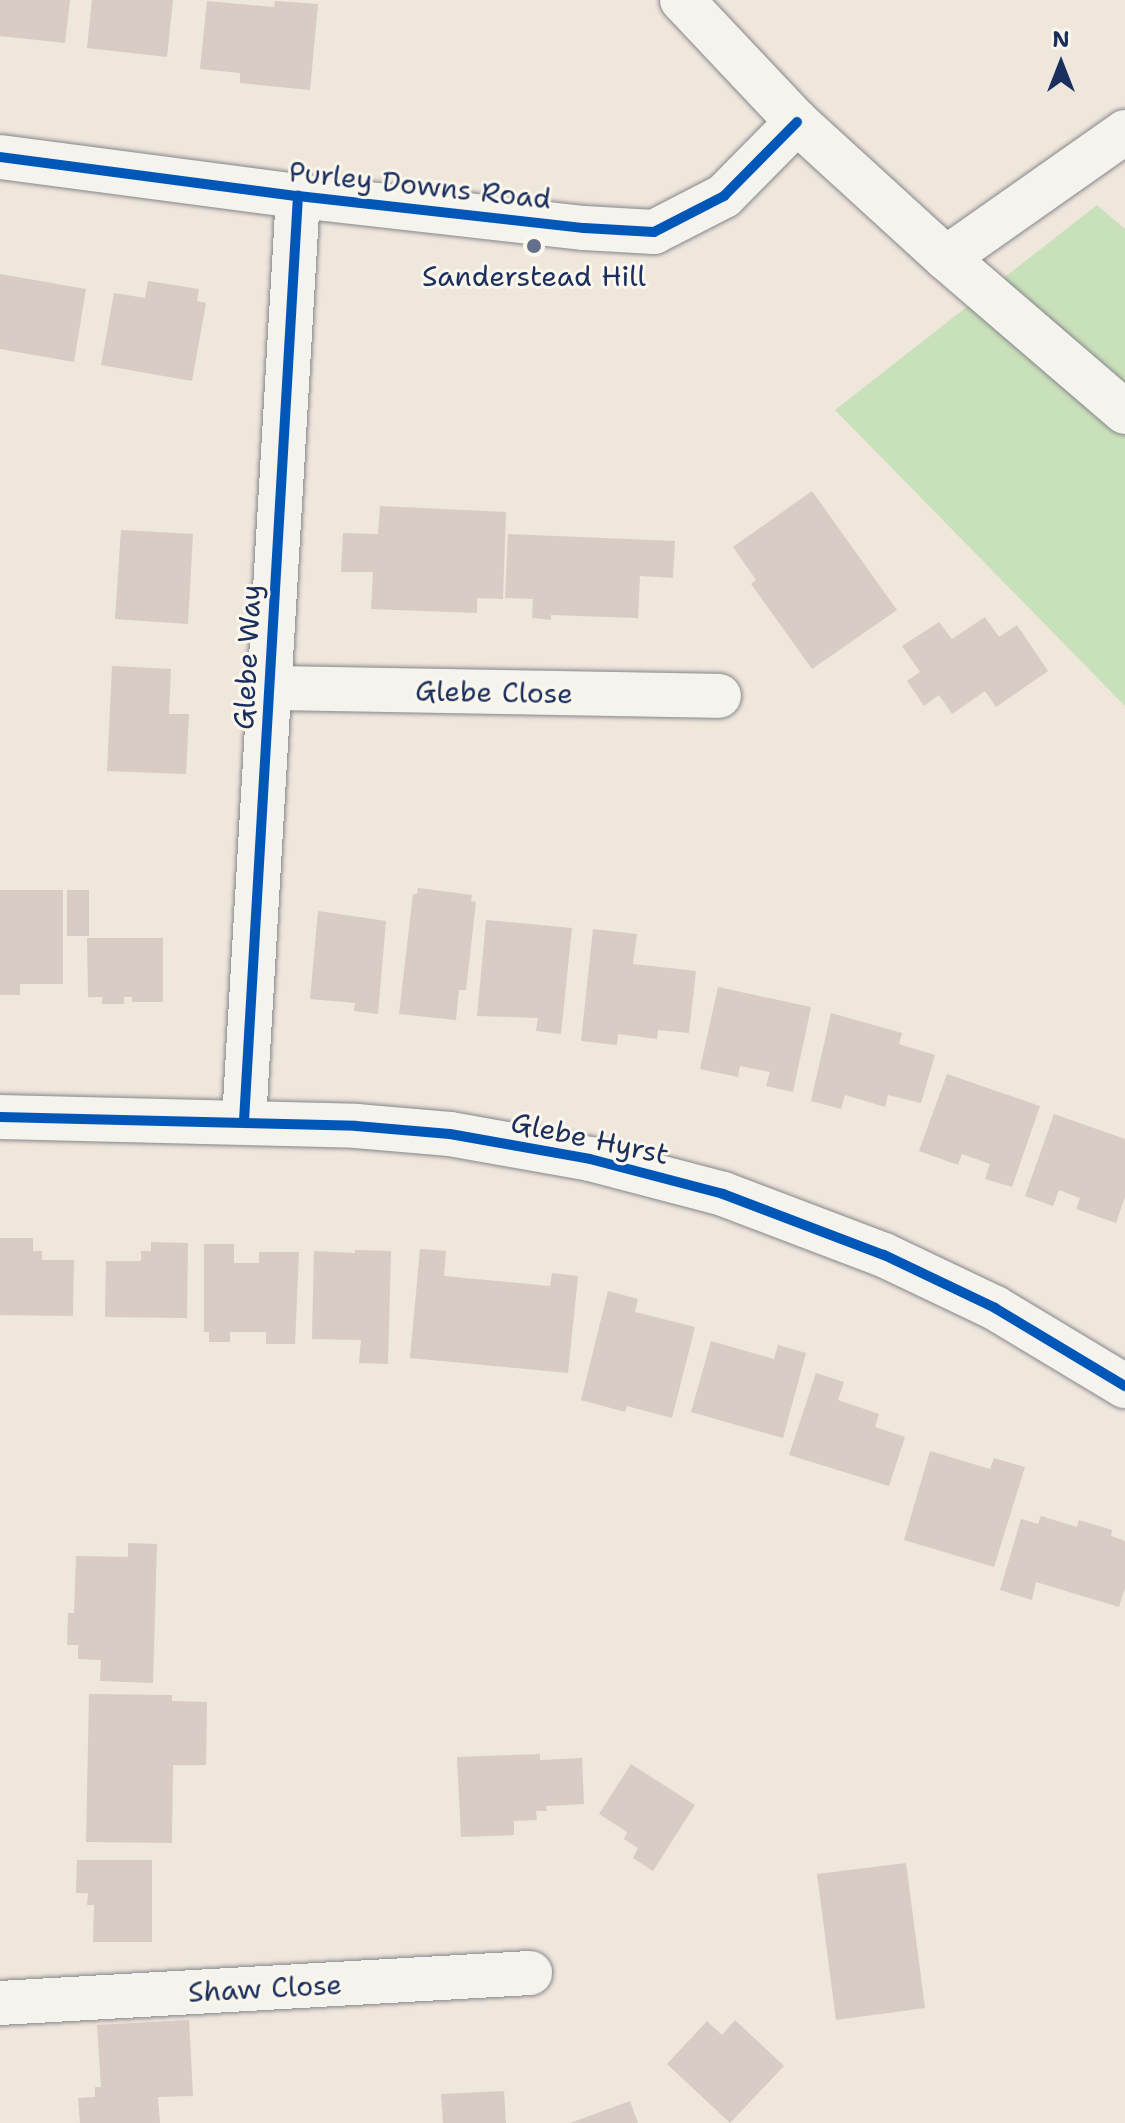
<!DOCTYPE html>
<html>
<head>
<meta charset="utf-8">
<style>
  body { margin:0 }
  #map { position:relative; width:1125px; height:2123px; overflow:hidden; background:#efe6dc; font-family:"Shantell Sans",sans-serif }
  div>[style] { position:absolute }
  .green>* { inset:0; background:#c9e1ba }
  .building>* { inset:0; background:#d8ccc4 }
  .roads { filter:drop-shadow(0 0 2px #86868b) drop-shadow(0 0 2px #86868b) }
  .minor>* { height:44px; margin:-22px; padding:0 22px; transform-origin:22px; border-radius:22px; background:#f5f3ee }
  .major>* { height:44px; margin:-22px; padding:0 22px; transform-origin:22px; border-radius:22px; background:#f5f3ee }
  .cycleway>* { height:10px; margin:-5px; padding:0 5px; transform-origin:5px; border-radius:5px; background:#0057b8 }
  .dots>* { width:22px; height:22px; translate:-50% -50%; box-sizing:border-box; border:4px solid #fbf7ec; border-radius:50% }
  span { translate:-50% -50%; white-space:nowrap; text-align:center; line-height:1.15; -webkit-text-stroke:6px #fbf7ec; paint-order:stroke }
  .street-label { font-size:28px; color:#1b2f5e }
  .poi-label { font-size:28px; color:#1b2f5e }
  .north { position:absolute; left:1021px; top:24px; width:80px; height:80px; -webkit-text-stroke:6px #fbf7ec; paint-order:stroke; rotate:0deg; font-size:22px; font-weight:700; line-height:32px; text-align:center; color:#1b2f5e }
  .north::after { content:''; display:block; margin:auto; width:28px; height:36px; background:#1b2f5e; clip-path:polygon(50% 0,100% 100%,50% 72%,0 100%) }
</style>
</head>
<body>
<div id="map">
  <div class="green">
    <div style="clip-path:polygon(1097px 205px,1125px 229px,1125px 706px,835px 410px)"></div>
  </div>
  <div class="building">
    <div style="clip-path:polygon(0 0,70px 0,65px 43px,0 36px)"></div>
    <div style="clip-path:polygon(92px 0,173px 0,167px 57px,87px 48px)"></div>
    <div style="clip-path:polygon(207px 1px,274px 7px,275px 1px,318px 4px,310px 90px,240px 83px,240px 73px,200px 69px)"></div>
    <div style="clip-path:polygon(0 274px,86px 289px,74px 362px,0 349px)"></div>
    <div style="clip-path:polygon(148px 281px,199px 289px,197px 301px,206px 303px,192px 381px,101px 365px,114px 293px,145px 298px)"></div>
    <div style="clip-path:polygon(812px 491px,897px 610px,812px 669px,751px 584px,756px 580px,733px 547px)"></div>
    <div style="clip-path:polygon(380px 506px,506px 512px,503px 599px,477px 598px,477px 613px,371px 609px,373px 572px,341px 572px,343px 533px,378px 534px)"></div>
    <div style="clip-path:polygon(121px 530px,193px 534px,188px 624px,115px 619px)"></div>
    <div style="clip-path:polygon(508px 534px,675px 541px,673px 578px,640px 576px,638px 618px,551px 615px,551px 620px,532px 618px,533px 599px,505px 598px)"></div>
    <div style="clip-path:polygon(985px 617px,999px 637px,1017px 625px,1048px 671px,996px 707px,985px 691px,952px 714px,939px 695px,924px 706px,907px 681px,920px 672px,902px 646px,939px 622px,952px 639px)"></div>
    <div style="clip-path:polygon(112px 666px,171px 669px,169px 714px,189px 714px,186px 774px,107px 771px)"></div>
    <div style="clip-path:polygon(418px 888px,472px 895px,471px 901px,476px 902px,466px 990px,459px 990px,456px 1020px,399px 1014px,413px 894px,417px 894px)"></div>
    <div style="clip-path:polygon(0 890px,63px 890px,63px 984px,20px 984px,20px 995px,0 995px)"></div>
    <div style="clip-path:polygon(67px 890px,89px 890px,89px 936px,67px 936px)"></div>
    <div style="clip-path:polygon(318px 911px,386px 921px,378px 1014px,354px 1011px,355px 1003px,310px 999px)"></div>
    <div style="clip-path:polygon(486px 920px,572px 928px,561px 1034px,536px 1031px,538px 1018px,477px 1016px)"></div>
    <div style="clip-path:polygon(593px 929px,637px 934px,633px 964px,696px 971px,689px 1033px,658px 1030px,657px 1039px,618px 1034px,617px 1045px,581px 1041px)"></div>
    <div style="clip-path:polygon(87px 938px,163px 938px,163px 1002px,132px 1002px,132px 997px,124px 997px,124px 1004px,102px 1004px,102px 997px,88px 997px)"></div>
    <div style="clip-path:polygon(718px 987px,811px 1007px,793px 1092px,766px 1086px,770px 1072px,740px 1066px,738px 1077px,700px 1069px)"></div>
    <div style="clip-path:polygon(831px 1013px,902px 1033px,899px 1044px,935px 1055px,921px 1103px,888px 1095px,885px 1107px,845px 1095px,841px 1109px,811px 1101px)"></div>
    <div style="clip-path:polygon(947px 1074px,1040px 1106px,1012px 1187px,985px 1179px,990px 1164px,962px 1154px,958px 1165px,919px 1151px)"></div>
    <div style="clip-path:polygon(1054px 1114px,1125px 1139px,1125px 1197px,1116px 1223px,1076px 1209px,1080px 1198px,1059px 1190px,1053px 1206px,1025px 1196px)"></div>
    <div style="clip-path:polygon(0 1238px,33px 1238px,33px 1251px,42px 1251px,42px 1260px,74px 1260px,73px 1316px,0 1315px)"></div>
    <div style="clip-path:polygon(151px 1242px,188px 1243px,187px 1318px,105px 1317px,106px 1261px,141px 1261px,141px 1251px,151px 1251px)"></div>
    <div style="clip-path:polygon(204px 1244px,234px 1244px,234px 1263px,259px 1263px,259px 1252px,299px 1252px,295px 1344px,266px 1344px,266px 1332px,230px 1332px,230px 1342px,209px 1342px,209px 1332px,204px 1332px)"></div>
    <div style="clip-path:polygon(420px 1249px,446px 1251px,444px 1276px,550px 1286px,552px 1273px,578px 1276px,568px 1373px,410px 1358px)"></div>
    <div style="clip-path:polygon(355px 1250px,391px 1251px,388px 1364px,359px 1363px,361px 1340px,312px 1339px,314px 1251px,355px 1253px)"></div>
    <div style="clip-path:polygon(608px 1291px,638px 1299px,635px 1312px,695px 1327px,672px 1418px,627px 1406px,625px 1412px,581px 1400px)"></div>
    <div style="clip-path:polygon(711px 1341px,774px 1359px,778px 1345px,806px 1353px,783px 1438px,691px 1412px)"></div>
    <div style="clip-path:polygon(816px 1373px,844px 1382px,838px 1400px,879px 1414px,875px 1427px,905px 1437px,889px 1486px,789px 1455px)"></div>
    <div style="clip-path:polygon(930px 1451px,990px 1469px,994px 1458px,1025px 1467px,994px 1567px,904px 1540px)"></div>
    <div style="clip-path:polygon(1041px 1516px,1077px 1527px,1079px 1520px,1112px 1530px,1111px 1536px,1125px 1541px,1125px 1588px,1119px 1607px,1036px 1582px,1032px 1600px,1000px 1590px,1021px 1519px,1038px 1524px)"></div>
    <div style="clip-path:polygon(128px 1543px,157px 1544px,153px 1683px,100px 1681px,101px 1660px,78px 1659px,78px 1645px,67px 1645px,68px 1613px,74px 1613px,76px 1556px,128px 1557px)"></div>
    <div style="clip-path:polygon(89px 1694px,172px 1695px,172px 1701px,207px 1702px,206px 1765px,173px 1765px,172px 1843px,86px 1842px)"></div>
    <div style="clip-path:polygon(540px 1754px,540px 1760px,582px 1758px,584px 1804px,546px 1806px,547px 1811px,536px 1811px,537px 1820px,514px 1821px,514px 1835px,461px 1837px,457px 1757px)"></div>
    <div style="clip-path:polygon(631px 1764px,695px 1805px,653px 1871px,633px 1858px,638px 1848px,624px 1839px,627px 1832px,599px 1814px)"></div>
    <div style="clip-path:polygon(77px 1860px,152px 1860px,152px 1942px,93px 1942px,94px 1905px,87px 1905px,88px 1893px,76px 1893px)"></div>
    <div style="clip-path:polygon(906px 1863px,925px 2008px,836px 2020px,817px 1874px)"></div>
    <div style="clip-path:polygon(189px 2020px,193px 2096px,158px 2097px,160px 2123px,80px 2123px,78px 2098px,95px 2097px,95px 2087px,101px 2087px,97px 2025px)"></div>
    <div style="clip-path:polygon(735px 2020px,784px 2066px,730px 2123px,667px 2064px,707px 2021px,722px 2035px)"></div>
    <div style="clip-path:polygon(504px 2091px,506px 2123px,443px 2123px,441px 2094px)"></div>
    <div style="clip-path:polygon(630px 2101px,638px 2123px,570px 2123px)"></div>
  </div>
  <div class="roads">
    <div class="minor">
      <div style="left:0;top:157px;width:301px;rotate:7.5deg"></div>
      <div style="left:298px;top:196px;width:288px;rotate:6.4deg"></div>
      <div style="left:584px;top:228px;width:70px;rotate:3.3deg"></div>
      <div style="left:654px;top:232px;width:79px;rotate:-27.2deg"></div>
      <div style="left:724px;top:196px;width:104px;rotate:-45.4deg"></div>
      <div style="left:946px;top:258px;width:219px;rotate:-35.1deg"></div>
      <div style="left:269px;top:688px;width:450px;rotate:1deg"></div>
      <div style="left:0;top:1117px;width:356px;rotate:1.4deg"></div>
      <div style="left:356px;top:1126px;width:94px;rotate:4.9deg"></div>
      <div style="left:450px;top:1134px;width:142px;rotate:10.1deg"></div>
      <div style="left:590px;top:1159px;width:138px;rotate:14.7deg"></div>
      <div style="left:723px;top:1194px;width:172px;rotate:20.8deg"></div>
      <div style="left:884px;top:1255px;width:123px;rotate:25.5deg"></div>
      <div style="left:995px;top:1308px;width:152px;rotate:31deg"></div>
      <div style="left:244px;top:1121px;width:927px;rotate:-86.66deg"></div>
      <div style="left:0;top:2003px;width:531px;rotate:-3.24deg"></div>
    </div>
    <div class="major">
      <div style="left:682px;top:0;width:168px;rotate:46.7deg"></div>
      <div style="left:797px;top:122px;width:202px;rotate:42.4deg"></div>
      <div style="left:946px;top:258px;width:236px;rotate:40.7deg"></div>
    </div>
  </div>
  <div class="cycleway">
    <div style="left:0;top:157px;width:301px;rotate:7.5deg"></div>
    <div style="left:298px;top:196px;width:288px;rotate:6.4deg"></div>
    <div style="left:584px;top:228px;width:70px;rotate:3.3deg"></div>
    <div style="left:654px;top:232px;width:79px;rotate:-27.2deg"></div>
    <div style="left:724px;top:196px;width:104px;rotate:-45.4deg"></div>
    <div style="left:0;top:1117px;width:356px;rotate:1.4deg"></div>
    <div style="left:356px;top:1126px;width:94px;rotate:4.9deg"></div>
    <div style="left:450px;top:1134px;width:142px;rotate:10.1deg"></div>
    <div style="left:590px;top:1159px;width:138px;rotate:14.7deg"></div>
    <div style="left:723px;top:1194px;width:172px;rotate:20.8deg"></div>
    <div style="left:884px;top:1255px;width:123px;rotate:25.5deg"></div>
    <div style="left:995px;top:1308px;width:152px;rotate:31deg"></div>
    <div style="left:244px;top:1121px;width:927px;rotate:-86.66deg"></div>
  </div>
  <div class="dots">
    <div style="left:534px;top:246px;background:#656f8a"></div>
  </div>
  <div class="street-label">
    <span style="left:420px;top:185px;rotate:6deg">Purley Downs Road</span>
    <span style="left:247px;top:657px;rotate:-87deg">Glebe Way</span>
    <span style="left:494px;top:692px;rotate:1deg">Glebe Close</span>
    <span style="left:590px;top:1138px;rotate:12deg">Glebe Hyrst</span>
    <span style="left:265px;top:1988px;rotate:-3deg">Shaw Close</span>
  </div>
  <div class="poi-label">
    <span style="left:534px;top:276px">Sanderstead Hill</span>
  </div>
  <div class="north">N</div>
</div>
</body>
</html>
